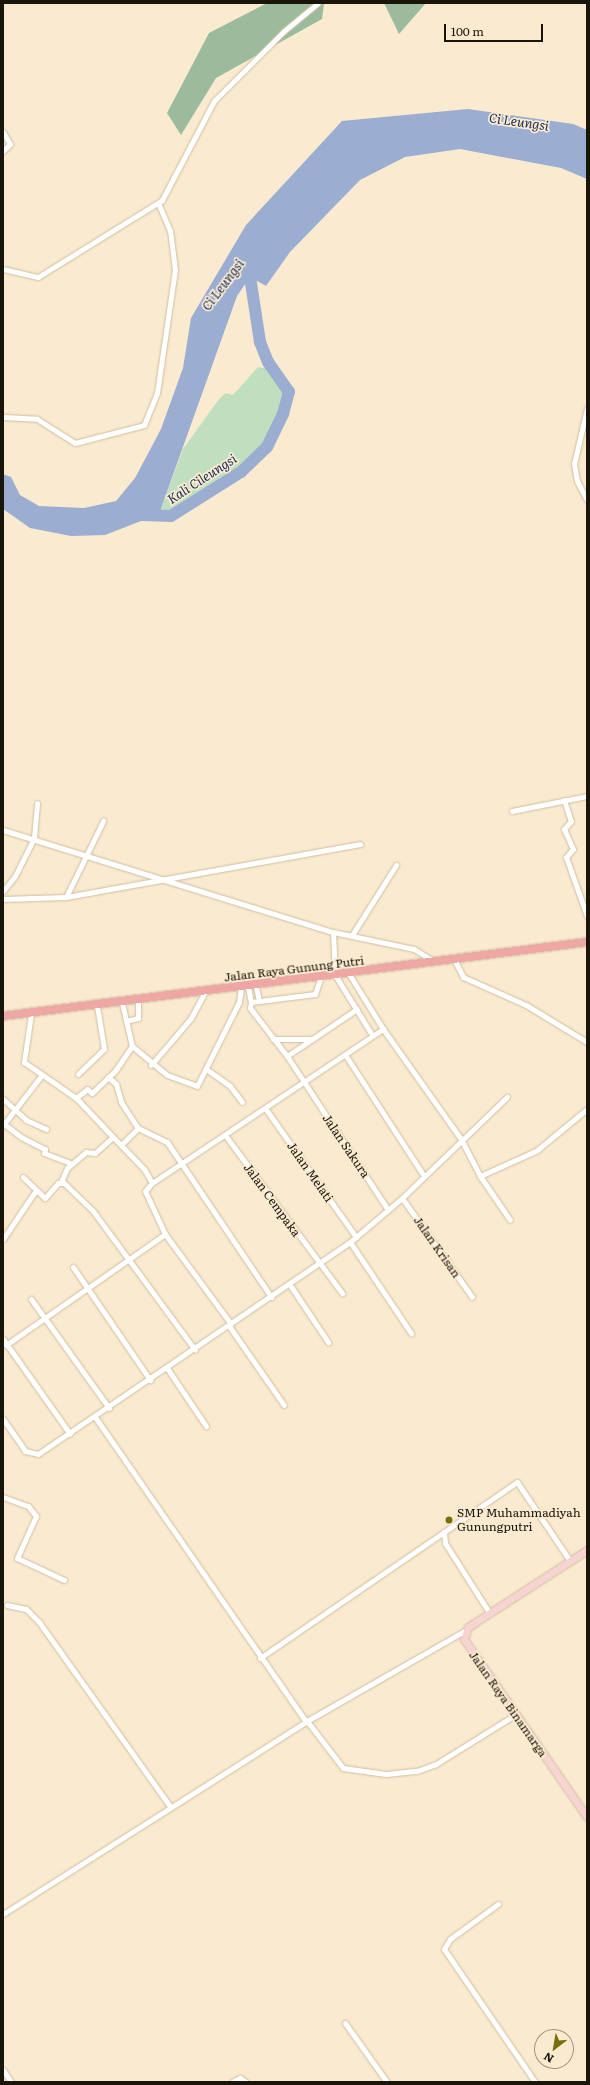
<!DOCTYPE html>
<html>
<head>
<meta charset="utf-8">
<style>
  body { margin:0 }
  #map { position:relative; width:590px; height:2085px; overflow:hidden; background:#faebd0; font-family:Literata,serif }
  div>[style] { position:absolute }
  .green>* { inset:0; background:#bfdfbf }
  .forest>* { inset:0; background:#9bbb9c }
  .water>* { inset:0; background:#9badd1 }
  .river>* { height:12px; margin:-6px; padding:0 6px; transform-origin:6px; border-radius:6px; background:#9badd1 }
  .roads { filter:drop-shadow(0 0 1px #cebfa4) drop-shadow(0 0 1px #cebfa4) }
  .street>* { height:5px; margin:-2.5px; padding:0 2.5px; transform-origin:2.5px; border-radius:2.5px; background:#fff }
  .secondary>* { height:7px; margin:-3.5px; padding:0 3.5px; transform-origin:3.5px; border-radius:3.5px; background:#f7d3d2 }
  .primary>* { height:8px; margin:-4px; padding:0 4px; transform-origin:4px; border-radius:4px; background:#efa7a6 }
  .dots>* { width:11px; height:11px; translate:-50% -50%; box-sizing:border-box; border:2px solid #faebd0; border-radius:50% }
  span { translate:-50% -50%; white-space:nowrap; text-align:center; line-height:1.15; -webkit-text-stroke:3.5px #faebd0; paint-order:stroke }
  .street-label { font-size:12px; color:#1a150b }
  .poi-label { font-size:12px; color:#1a150b }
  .left { translate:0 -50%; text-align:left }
  .water-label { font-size:13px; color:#152856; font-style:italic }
  .frame { position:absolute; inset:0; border:4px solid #1a150b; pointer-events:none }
  .north { position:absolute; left:534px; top:2029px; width:40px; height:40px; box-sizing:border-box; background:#faebd0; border:1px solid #a09581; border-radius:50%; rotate:211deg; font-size:11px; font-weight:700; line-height:16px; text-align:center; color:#1a150b }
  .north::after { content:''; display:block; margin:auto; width:14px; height:18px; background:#786e0b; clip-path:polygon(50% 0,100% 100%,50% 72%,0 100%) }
  .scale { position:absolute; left:444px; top:24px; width:99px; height:18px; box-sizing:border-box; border:2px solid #1a150b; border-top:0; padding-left:5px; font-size:12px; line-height:14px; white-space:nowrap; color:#1a150b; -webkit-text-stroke:3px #faebd0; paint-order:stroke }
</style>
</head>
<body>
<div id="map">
  <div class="green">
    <div style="clip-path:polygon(258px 367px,270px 369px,289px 392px,267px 447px,241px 472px,171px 516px,159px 514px,183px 449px,219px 399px,226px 393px,233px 395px)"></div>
  </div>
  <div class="forest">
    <div style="clip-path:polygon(267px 3px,324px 3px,322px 19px,216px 78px,181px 135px,167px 113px,209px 33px)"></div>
    <div style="clip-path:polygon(384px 3px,426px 3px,399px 34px)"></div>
  </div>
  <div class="water">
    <div style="clip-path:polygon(468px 109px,573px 124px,587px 130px,587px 179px,561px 168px,460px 149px,405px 157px,360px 180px,290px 252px,266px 286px,250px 277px,237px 296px,159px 514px,105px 535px,71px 536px,30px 528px,3px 509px,3px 474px,11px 477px,20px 495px,39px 506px,84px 508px,116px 501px,135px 478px,161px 429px,183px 368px,191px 318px,246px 225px,342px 121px)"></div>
  </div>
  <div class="river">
    <div style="left:143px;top:515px;width:28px;rotate:2deg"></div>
    <div style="left:171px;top:516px;width:83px;rotate:-32.2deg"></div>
    <div style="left:241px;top:472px;width:36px;rotate:-44deg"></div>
    <div style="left:267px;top:447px;width:37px;rotate:-64deg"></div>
    <div style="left:283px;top:414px;width:23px;rotate:-75deg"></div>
    <div style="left:289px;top:392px;width:37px;rotate:-125deg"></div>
    <div style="left:268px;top:362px;width:22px;rotate:-112deg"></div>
    <div style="left:260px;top:342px;width:66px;rotate:-98.7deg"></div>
  </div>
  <div class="roads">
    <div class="street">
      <div style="left:3px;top:132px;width:14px;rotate:60deg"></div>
      <div style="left:10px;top:144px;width:10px;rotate:135deg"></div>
      <div style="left:3px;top:269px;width:36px;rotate:13deg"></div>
      <div style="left:38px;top:277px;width:146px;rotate:-31.8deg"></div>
      <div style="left:162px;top:200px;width:112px;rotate:-62.3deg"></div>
      <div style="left:214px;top:101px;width:99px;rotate:-45deg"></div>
      <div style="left:284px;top:31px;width:44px;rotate:-39.5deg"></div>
      <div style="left:587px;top:408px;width:57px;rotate:103.1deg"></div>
      <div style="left:574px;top:464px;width:17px;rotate:80deg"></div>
      <div style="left:577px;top:481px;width:21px;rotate:62deg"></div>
      <div style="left:3px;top:417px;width:34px;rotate:3deg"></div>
      <div style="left:37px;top:419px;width:45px;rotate:32.3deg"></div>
      <div style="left:75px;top:443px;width:71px;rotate:-14.6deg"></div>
      <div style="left:144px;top:425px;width:35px;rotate:-68deg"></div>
      <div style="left:157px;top:393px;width:124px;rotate:-81.7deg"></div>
      <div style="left:175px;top:270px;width:39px;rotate:-97deg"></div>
      <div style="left:170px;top:231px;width:30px;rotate:-113deg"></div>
      <div style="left:564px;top:800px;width:22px;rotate:72deg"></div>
      <div style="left:571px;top:821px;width:11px;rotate:131deg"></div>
      <div style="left:564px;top:829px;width:22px;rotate:66deg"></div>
      <div style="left:573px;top:849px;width:11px;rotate:131deg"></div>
      <div style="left:566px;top:857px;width:63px;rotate:70.4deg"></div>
      <div style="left:512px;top:811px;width:76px;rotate:-11.3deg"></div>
      <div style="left:3px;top:830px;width:345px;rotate:17.2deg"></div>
      <div style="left:333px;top:932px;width:83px;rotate:11.9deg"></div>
      <div style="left:414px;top:949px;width:22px;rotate:32deg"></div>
      <div style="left:3px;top:891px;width:19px;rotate:-51deg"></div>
      <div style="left:15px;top:876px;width:42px;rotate:-63.4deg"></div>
      <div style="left:34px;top:838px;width:35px;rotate:-85deg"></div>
      <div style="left:66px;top:897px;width:85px;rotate:-64deg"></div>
      <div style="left:3px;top:899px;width:63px;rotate:-1.8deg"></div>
      <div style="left:66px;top:897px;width:299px;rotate:-10.2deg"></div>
      <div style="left:333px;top:932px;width:43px;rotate:87.3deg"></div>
      <div style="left:335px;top:975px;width:70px;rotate:58.3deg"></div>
      <div style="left:352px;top:935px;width:83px;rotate:-57.8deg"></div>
      <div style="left:455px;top:961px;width:18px;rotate:63deg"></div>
      <div style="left:463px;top:977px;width:69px;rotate:24deg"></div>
      <div style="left:526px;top:1005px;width:71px;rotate:31.2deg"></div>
      <div style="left:349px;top:974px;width:65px;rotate:58.3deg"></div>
      <div style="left:383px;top:1029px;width:135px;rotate:54.7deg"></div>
      <div style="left:461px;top:1139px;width:42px;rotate:62.8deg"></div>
      <div style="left:480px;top:1176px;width:53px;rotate:55.7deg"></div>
      <div style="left:320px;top:979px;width:16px;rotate:108deg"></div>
      <div style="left:315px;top:994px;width:64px;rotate:172.9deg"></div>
      <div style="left:251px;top:1002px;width:6px;rotate:99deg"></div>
      <div style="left:250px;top:1008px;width:61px;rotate:52.4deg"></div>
      <div style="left:287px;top:1056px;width:184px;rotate:56.7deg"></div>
      <div style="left:256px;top:986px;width:15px;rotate:79deg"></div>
      <div style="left:248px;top:987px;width:15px;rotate:79deg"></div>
      <div style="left:122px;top:1003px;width:44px;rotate:76.9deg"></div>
      <div style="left:31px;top:1014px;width:49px;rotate:98.3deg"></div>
      <div style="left:24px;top:1062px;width:63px;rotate:34.7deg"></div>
      <div style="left:126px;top:1021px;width:12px;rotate:-14deg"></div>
      <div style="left:138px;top:1018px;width:17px;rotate:-90deg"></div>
      <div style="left:273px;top:1039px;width:38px"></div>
      <div style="left:287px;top:1056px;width:84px;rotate:-33.9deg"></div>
      <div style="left:346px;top:1056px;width:143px;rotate:57deg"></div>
      <div style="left:151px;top:1065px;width:62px;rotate:-49.6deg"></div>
      <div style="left:191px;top:1018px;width:30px;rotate:-62deg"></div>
      <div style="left:206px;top:1069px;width:29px;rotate:35deg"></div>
      <div style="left:230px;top:1086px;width:20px;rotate:53deg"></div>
      <div style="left:78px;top:1074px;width:36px;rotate:-44deg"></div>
      <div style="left:104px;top:1049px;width:44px;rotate:-99.2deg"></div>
      <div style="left:41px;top:1076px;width:61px;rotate:127.6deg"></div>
      <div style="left:4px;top:1124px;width:21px;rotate:37deg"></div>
      <div style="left:21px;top:1137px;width:27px;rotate:27deg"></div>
      <div style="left:45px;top:1149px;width:4px;rotate:104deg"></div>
      <div style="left:44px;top:1153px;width:30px;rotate:21deg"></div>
      <div style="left:108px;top:1077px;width:11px;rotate:41deg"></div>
      <div style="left:116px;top:1084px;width:19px;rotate:74deg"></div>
      <div style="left:121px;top:1102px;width:31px;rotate:57deg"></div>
      <div style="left:138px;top:1128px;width:23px;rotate:135deg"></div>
      <div style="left:3px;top:1099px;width:31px;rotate:42deg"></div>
      <div style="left:26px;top:1120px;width:22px;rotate:24deg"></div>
      <div style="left:265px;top:1108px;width:158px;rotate:54.8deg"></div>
      <div style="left:138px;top:1128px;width:32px;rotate:26deg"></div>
      <div style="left:167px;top:1142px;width:187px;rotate:56.1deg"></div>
      <div style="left:225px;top:1135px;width:197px;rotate:53.5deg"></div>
      <div style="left:113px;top:1137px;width:45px;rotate:45.9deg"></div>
      <div style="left:144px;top:1169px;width:16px;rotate:60deg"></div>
      <div style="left:480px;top:1176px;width:61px;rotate:-24.1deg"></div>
      <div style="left:536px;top:1151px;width:66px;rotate:-39.5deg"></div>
      <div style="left:23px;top:1177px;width:30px;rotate:44deg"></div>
      <div style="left:45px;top:1198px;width:20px;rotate:-49deg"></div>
      <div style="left:58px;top:1183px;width:6px"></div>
      <div style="left:64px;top:1183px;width:40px;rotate:44deg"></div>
      <div style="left:93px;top:1211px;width:172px;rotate:53.7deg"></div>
      <div style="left:61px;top:1182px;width:15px;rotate:-67deg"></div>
      <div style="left:67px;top:1168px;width:25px;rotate:-40deg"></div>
      <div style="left:86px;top:1152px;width:9px;rotate:6deg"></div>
      <div style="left:95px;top:1153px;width:24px;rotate:-42deg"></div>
      <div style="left:113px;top:1137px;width:54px;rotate:-133.5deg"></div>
      <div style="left:76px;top:1098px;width:14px;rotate:-39deg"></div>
      <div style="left:87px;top:1089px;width:6px;rotate:39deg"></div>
      <div style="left:92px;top:1093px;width:32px;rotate:-44deg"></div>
      <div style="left:115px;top:1071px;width:30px;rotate:-56deg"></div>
      <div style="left:132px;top:1046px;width:45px;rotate:39.6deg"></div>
      <div style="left:167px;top:1075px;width:32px;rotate:20deg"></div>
      <div style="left:197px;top:1086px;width:94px;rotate:-63.4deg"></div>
      <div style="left:239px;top:1002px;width:14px;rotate:-82deg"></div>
      <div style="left:402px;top:1198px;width:121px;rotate:54.7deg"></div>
      <div style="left:3px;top:1239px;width:59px;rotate:-56deg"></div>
      <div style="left:350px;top:1242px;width:110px;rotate:56.2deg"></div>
      <div style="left:73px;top:1267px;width:137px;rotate:55.7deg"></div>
      <div style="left:290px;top:1285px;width:69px;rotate:56.3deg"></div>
      <div style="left:31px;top:1299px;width:134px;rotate:54.4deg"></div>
      <div style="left:231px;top:1324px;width:112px;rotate:-126.3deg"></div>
      <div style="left:165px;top:1234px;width:47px;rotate:-114.9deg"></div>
      <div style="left:145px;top:1191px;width:11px;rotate:-49deg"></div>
      <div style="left:152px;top:1183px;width:278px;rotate:-33.7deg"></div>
      <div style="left:229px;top:1326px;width:96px;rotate:55.2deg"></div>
      <div style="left:3px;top:1339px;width:116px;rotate:54.8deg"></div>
      <div style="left:6px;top:1345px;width:194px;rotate:-34.9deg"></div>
      <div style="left:167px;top:1368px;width:70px;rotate:56.1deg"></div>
      <div style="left:95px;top:1417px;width:371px;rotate:55.3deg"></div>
      <div style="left:3px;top:1419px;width:39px;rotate:55deg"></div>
      <div style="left:25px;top:1451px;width:13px;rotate:13deg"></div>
      <div style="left:38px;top:1454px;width:377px;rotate:-34.2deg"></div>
      <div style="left:350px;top:1242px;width:68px;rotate:-40.2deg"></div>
      <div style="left:402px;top:1198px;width:146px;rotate:-43.9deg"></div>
      <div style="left:3px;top:1497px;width:27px;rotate:20deg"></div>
      <div style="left:28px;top:1506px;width:13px;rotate:51deg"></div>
      <div style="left:36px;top:1516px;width:46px;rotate:114.3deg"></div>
      <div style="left:17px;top:1558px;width:52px;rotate:25.1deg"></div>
      <div style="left:444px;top:1532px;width:11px;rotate:85deg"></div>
      <div style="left:445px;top:1543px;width:84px;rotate:57.6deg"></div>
      <div style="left:7px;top:1605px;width:19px;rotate:12deg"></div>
      <div style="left:26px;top:1609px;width:18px;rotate:45deg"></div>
      <div style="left:39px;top:1622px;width:226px;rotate:54.6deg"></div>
      <div style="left:260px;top:1658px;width:311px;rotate:-34.4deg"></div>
      <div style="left:517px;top:1482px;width:95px;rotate:56.1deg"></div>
      <div style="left:307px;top:1721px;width:59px;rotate:52.5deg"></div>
      <div style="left:343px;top:1768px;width:43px;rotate:7.9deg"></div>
      <div style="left:386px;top:1774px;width:31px;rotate:-6deg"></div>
      <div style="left:417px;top:1771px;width:20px;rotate:-20deg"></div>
      <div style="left:436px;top:1764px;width:93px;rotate:-31.8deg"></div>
      <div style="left:498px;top:1904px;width:59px;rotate:143.9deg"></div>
      <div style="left:450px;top:1939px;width:12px;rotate:121deg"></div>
      <div style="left:444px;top:1949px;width:161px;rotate:55.6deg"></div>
      <div style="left:3px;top:1914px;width:360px;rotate:-32.4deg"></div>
      <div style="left:307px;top:1721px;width:181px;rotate:-29.8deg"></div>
      <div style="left:345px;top:2023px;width:72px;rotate:54.6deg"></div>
      <div style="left:3px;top:2070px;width:14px;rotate:56deg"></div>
      <div style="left:232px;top:2082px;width:9px;rotate:-27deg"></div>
      <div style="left:240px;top:2078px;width:7px;rotate:34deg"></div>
    </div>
    <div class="secondary">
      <div style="left:587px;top:1550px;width:142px;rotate:147.1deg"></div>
      <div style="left:468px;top:1627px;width:13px;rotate:108deg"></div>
      <div style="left:464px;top:1639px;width:216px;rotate:55.4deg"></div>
    </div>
    <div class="primary">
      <div style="left:3px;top:1016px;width:589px;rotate:-7.22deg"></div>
    </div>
  </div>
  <div class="dots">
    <div style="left:449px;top:1520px;background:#786e0b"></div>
  </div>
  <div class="street-label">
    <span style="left:294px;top:969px;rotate:-7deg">Jalan Raya Gunung Putri</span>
    <span style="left:346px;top:1146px;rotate:56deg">Jalan Sakura</span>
    <span style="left:310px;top:1172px;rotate:55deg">Jalan Melati</span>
    <span style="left:272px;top:1200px;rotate:54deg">Jalan Cempaka</span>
    <span style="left:437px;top:1247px;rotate:55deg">Jalan Krisan</span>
    <span style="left:508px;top:1704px;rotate:55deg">Jalan Raya Binamarga</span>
  </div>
  <div class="poi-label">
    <span class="left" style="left:457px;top:1520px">SMP Muhammadiyah<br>Gunungputri</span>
  </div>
  <div class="water-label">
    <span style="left:519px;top:122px;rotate:8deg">Ci Leungsi</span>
    <span style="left:223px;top:285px;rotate:-53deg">Ci Leungsi</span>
    <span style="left:202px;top:479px;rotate:-33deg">Kali Cileungsi</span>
  </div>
  <div class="frame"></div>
  <div class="north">N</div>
  <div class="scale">100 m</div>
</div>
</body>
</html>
